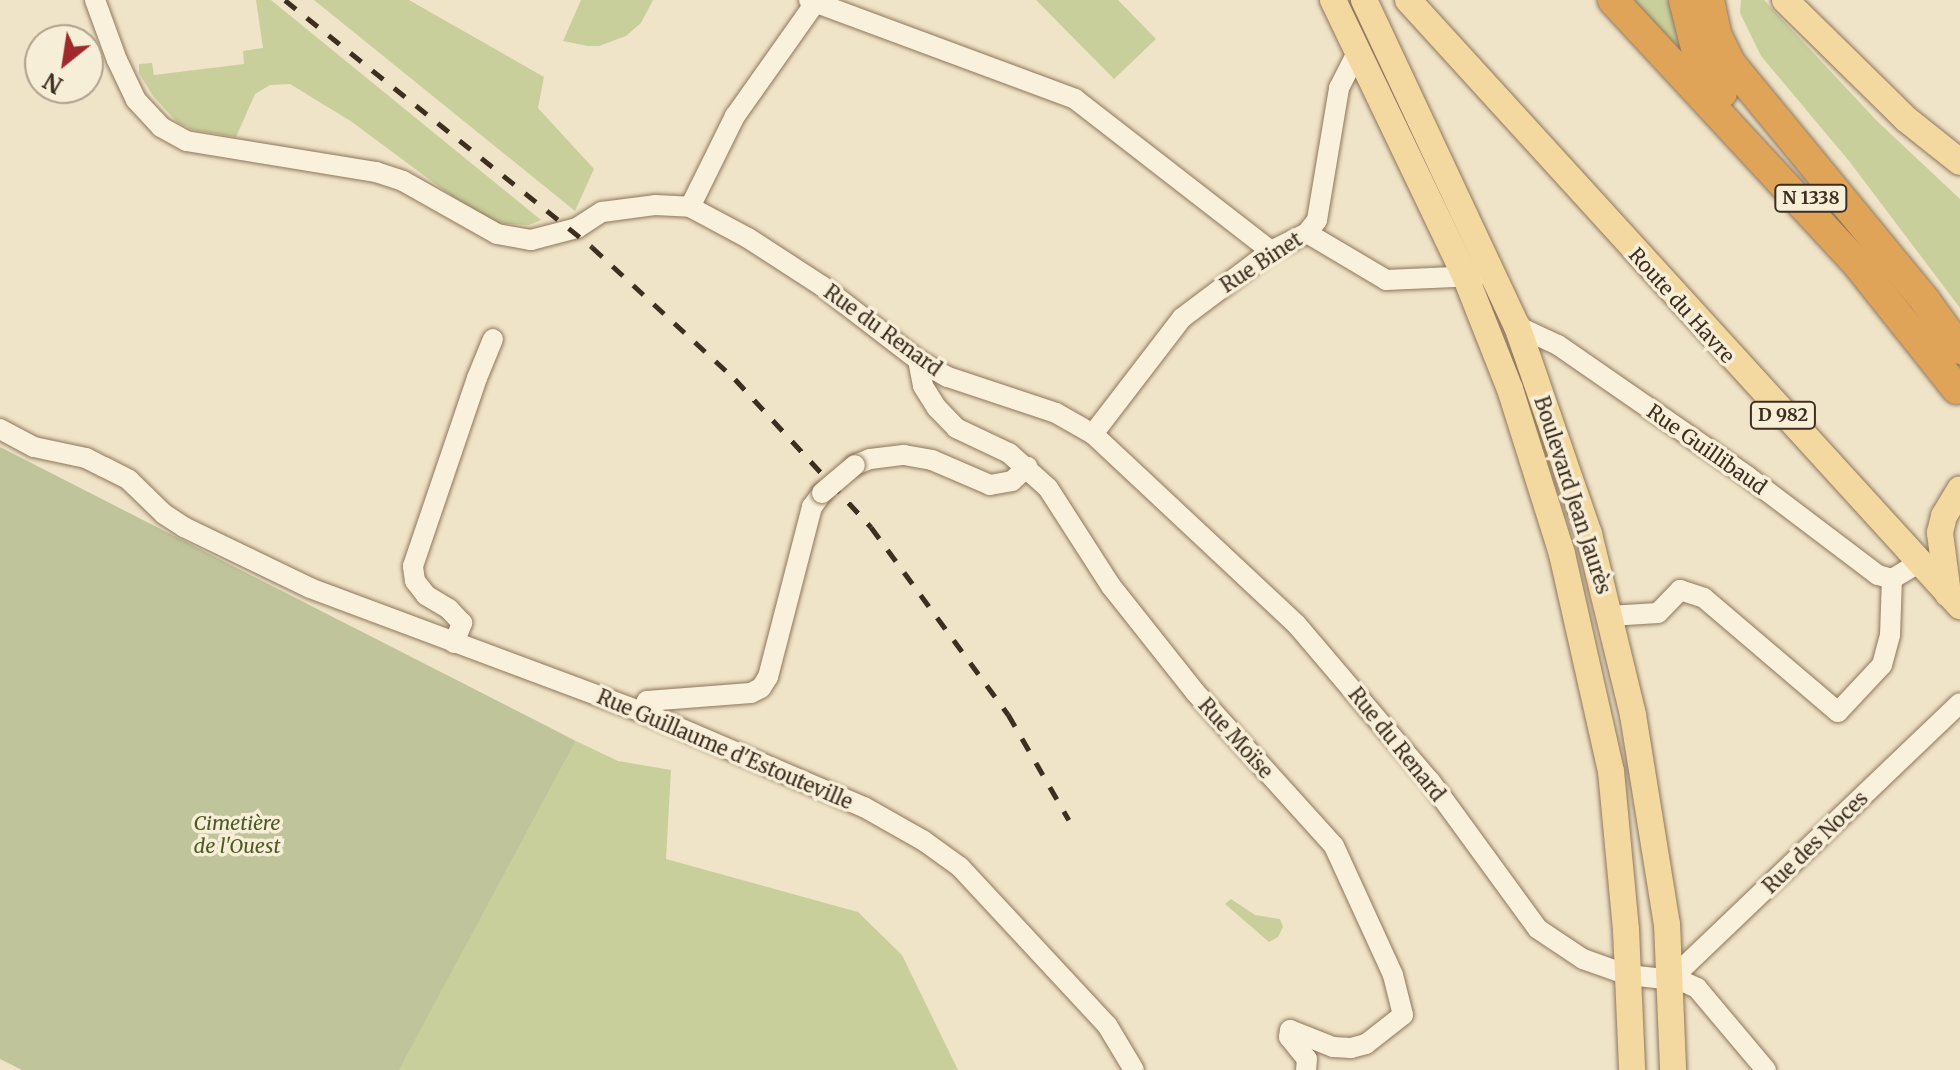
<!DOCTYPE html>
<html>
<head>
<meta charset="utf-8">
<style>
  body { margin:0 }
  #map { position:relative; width:1960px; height:1070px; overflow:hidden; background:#f0e4c8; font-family:Merriweather,serif }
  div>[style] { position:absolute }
  .green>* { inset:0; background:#c9cf9b }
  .cemetery>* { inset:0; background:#bfc49a }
  .roads { filter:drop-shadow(0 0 2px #8d765c) drop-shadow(0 0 2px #8d765c) }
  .minor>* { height:20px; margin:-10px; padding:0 10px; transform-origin:10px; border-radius:10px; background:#faf1dc }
  .major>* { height:26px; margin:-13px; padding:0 13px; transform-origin:13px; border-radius:13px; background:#f3d9a0 }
  .highway>* { height:30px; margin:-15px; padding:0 15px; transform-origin:15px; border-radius:15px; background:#e0a458 }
  .rail>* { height:5px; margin-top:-2.5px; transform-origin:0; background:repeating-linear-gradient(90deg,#3d2e20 0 14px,transparent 0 28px) }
  .bridges { filter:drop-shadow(0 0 2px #8d765c) drop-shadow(0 0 2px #8d765c) }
  .minor-bridge>* { height:20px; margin:-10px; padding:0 10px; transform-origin:10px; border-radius:10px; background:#faf1dc }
  span { translate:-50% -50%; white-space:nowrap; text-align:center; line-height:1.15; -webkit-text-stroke:7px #f7eed8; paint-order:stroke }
  .shield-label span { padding:2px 6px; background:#f7eed8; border:2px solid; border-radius:6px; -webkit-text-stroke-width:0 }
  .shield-label { font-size:18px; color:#3d2e20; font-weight:700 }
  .street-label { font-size:20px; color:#3d2e20 }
  .park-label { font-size:20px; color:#4d5a26; font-style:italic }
  .north { position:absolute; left:24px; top:24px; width:80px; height:80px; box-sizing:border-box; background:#f7eed8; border:2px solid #ada18e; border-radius:50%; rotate:210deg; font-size:22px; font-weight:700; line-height:32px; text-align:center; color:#3d2e20 }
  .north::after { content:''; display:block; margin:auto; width:28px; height:36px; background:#9e2a2b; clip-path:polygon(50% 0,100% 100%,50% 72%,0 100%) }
</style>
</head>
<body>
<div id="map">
  <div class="green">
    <div style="clip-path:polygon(256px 0,271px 0,541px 220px,529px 225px,488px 223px,352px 122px,290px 84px,270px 85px,255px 94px,236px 137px,193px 130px,177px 122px,153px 96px,139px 73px,139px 64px,152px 63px,154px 75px,244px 64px,243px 51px,263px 48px)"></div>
    <div style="clip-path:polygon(314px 0,409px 0,544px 77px,538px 108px,594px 169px,575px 211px)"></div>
    <div style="clip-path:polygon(581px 0,653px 0,641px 23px,626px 36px,599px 46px,588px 46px,563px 41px)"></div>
    <div style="clip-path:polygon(1036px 0,1118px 0,1156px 39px,1114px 79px)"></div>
    <div style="clip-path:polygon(1629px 0,1670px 0,1685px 55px,1636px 5px)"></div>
    <div style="clip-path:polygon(1741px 0,1764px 0,1877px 121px,1960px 199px,1960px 308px,1849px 161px,1761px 56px,1740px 13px)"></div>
    <div style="clip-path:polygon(576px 741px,618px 761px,671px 770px,666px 859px,858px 912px,902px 955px,958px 1070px,394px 1070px,403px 1062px)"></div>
    <div style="clip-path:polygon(1231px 899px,1255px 915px,1280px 919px,1283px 927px,1278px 937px,1269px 942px,1225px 904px)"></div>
  </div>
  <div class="cemetery">
    <div style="clip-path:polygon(0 447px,576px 741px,399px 1070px,22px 1070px,0 1059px)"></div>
  </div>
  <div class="roads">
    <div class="minor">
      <div style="left:95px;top:0;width:64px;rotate:69.9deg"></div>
      <div style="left:117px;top:60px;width:44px;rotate:64.6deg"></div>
      <div style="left:136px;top:100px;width:37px;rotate:47deg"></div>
      <div style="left:161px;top:127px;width:29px;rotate:29deg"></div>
      <div style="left:186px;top:141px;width:193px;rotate:9.3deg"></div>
      <div style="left:376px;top:172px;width:28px;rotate:18deg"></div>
      <div style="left:403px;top:181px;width:108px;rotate:29.4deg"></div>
      <div style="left:497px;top:234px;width:35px;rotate:10deg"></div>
      <div style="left:531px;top:240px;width:48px;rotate:-14.6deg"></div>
      <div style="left:577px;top:228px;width:30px;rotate:-33deg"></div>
      <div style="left:602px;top:212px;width:53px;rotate:-7.5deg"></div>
      <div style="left:655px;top:205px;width:35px;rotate:3deg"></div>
      <div style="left:690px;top:207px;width:66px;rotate:28.1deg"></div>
      <div style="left:748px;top:238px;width:88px;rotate:33deg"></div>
      <div style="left:822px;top:286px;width:121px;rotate:37.6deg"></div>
      <div style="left:918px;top:360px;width:34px;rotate:30deg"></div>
      <div style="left:948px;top:377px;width:114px;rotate:18.4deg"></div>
      <div style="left:1056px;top:413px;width:43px;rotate:29.6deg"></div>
      <div style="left:1093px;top:434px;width:279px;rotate:43.1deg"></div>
      <div style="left:1297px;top:625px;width:205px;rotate:49.6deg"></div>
      <div style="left:1430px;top:781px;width:183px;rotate:53.9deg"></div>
      <div style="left:1538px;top:929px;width:54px;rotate:33.7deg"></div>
      <div style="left:1583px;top:959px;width:48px;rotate:19.6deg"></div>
      <div style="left:1628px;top:975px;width:54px;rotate:6.3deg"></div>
      <div style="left:1682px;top:981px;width:17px;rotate:25deg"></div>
      <div style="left:1697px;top:988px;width:107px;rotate:49.9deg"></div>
      <div style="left:809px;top:0;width:284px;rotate:20.4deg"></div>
      <div style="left:1075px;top:99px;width:248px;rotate:37.8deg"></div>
      <div style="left:690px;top:207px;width:102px;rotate:-63.7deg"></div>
      <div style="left:735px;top:116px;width:142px;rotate:-54.7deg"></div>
      <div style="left:1307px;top:233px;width:92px;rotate:30.7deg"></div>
      <div style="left:1386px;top:280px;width:91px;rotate:-2.5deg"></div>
      <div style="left:1517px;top:326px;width:45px;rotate:24.9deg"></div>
      <div style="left:1558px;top:345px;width:230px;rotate:34.7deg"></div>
      <div style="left:1747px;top:476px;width:164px;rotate:37.1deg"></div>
      <div style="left:1878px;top:575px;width:15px;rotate:16deg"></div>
      <div style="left:1892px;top:579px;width:31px;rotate:-31deg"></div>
      <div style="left:918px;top:360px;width:26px;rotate:79deg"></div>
      <div style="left:923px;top:386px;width:26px;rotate:58deg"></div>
      <div style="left:937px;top:408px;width:28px;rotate:46deg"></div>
      <div style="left:956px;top:428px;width:59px;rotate:25.3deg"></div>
      <div style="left:1009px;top:453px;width:52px;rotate:41.9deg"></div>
      <div style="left:1048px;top:488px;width:117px;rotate:57.3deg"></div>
      <div style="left:1111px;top:586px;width:135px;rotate:51.6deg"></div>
      <div style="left:1195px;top:692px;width:207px;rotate:47.9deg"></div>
      <div style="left:1334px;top:846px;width:142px;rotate:65.4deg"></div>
      <div style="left:1393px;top:975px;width:41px;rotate:76deg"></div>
      <div style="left:1403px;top:1015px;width:47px;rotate:141.9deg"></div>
      <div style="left:1366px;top:1044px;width:16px;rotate:165deg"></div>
      <div style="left:1351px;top:1048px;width:18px;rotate:-177deg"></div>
      <div style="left:1333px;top:1047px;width:46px;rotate:-158.4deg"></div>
      <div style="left:1290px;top:1030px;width:7px;rotate:98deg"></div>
      <div style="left:1289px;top:1037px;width:28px;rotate:51deg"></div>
      <div style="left:1307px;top:1059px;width:11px;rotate:95deg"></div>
      <div style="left:0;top:429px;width:38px;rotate:28deg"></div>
      <div style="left:34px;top:447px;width:53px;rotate:11.9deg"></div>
      <div style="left:86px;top:458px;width:20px;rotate:27deg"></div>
      <div style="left:104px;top:467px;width:28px;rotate:27deg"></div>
      <div style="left:129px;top:480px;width:49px;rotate:44.2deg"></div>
      <div style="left:164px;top:514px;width:24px;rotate:33deg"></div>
      <div style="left:184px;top:527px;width:140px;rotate:25.8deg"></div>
      <div style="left:310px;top:588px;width:354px;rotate:20.5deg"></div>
      <div style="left:642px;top:712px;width:241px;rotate:23.2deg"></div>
      <div style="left:864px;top:807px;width:69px;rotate:29.5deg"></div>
      <div style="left:924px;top:841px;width:44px;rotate:35.8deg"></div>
      <div style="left:960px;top:867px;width:216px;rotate:47.1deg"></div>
      <div style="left:1107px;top:1025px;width:52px;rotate:59deg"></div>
      <div style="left:1093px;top:434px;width:146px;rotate:-52.5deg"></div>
      <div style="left:1182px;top:318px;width:111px;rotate:-37deg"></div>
      <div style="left:1271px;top:251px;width:40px;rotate:-26.6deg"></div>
      <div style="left:1307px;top:233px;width:16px;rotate:-52deg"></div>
      <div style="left:1317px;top:220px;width:134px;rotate:-80.5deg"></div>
      <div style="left:1339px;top:88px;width:39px;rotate:-63deg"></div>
      <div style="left:855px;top:465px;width:16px;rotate:-22deg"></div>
      <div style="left:870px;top:459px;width:34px;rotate:-7deg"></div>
      <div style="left:904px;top:455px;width:28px;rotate:10deg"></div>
      <div style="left:932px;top:460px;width:63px;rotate:23.3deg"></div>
      <div style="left:990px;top:485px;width:22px;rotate:-10deg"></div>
      <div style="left:1012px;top:481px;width:21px;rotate:-43deg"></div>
      <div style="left:1610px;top:616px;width:48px;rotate:-3.6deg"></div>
      <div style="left:1658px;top:613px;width:32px;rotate:-46deg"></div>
      <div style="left:1680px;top:590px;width:25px;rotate:18deg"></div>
      <div style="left:1704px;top:598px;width:176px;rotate:40.4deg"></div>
      <div style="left:1838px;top:712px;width:64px;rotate:-46.9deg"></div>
      <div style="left:1882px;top:665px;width:31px;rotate:-75deg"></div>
      <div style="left:1890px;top:635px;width:56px;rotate:-88deg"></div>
      <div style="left:454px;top:643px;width:22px;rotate:-68deg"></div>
      <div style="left:462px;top:623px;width:19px;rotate:-133deg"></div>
      <div style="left:449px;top:609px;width:27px;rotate:-149deg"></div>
      <div style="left:426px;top:595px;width:18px;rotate:-128deg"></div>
      <div style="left:415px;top:581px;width:15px;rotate:-98deg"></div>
      <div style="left:413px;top:566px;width:199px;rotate:-71.2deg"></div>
      <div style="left:477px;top:378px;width:42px;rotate:-67.7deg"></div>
      <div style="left:642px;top:712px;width:12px;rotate:-66deg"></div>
      <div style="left:647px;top:701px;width:104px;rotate:-4.4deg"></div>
      <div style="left:751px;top:693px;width:11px;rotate:-27deg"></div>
      <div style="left:761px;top:688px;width:13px;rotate:-58deg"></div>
      <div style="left:768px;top:677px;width:176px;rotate:-75.5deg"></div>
      <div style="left:812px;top:507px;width:17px;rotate:-54deg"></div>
      <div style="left:1669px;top:981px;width:402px;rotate:-43.7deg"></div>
    </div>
    <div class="major">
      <div style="left:1333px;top:0;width:308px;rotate:64.4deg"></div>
      <div style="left:1466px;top:278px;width:119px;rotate:68.4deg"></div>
      <div style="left:1510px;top:389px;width:173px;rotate:72.5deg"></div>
      <div style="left:1562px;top:554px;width:222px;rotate:77.3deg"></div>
      <div style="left:1611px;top:771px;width:160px;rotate:84.6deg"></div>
      <div style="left:1626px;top:930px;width:140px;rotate:87.5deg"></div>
      <div style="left:1364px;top:0;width:360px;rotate:64.9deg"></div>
      <div style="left:1517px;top:326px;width:220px;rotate:70.9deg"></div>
      <div style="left:1589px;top:534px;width:186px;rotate:76.3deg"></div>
      <div style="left:1633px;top:715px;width:212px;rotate:80.8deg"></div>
      <div style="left:1667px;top:924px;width:146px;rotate:87.6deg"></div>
      <div style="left:1408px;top:0;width:820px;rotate:47.67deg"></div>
      <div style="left:1785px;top:0;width:170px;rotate:44.5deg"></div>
      <div style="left:1906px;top:119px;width:69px;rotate:38.5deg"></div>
      <div style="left:1948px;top:594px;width:62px;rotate:-97.5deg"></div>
      <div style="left:1940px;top:533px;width:17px;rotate:-77deg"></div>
      <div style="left:1944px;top:516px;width:31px;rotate:-59deg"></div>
    </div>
    <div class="highway">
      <div style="left:1613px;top:0;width:362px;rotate:47.2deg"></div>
      <div style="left:1859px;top:266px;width:157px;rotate:51.5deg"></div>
      <div style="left:1684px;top:0;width:62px;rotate:76deg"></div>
      <div style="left:1699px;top:60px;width:40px;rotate:55.1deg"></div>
      <div style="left:1709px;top:0;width:35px;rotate:78deg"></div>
      <div style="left:1716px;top:34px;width:32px;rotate:64deg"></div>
      <div style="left:1730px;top:63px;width:309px;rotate:50.6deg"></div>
      <div style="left:1926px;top:302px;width:58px;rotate:54.1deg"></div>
    </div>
  </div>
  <div class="rail">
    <div style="left:285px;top:0;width:394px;rotate:38.8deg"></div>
    <div style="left:592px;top:247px;width:195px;rotate:42.7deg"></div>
    <div style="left:735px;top:379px;width:201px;rotate:47.4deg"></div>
    <div style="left:871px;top:527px;width:232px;rotate:53.8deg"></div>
    <div style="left:1008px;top:714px;width:122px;rotate:60.1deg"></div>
  </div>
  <div class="bridges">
    <div class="minor-bridge">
      <div style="left:822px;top:493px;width:43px;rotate:-40.3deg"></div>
    </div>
  </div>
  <div class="shield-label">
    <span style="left:1811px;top:198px">N 1338</span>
    <span style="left:1783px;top:415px">D 982</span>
  </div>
  <div class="street-label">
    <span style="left:1261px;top:262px;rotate:-33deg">Rue Binet</span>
    <span style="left:1682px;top:305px;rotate:48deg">Route du Havre</span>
    <span style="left:883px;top:330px;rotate:36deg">Rue du Renard</span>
    <span style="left:1707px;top:449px;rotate:35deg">Rue Guillibaud</span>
    <span style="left:1573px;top:495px;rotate:72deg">Boulevard Jean Jaurès</span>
    <span style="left:1236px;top:738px;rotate:48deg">Rue Moïse</span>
    <span style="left:1397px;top:744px;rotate:51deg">Rue du Renard</span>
    <span style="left:725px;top:749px;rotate:23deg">Rue Guillaume d'Estouteville</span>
    <span style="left:1815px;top:842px;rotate:-44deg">Rue des Noces</span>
  </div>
  <div class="park-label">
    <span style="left:237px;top:834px">Cimetière<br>de l'Ouest</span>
  </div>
  <div class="north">N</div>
</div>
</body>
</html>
